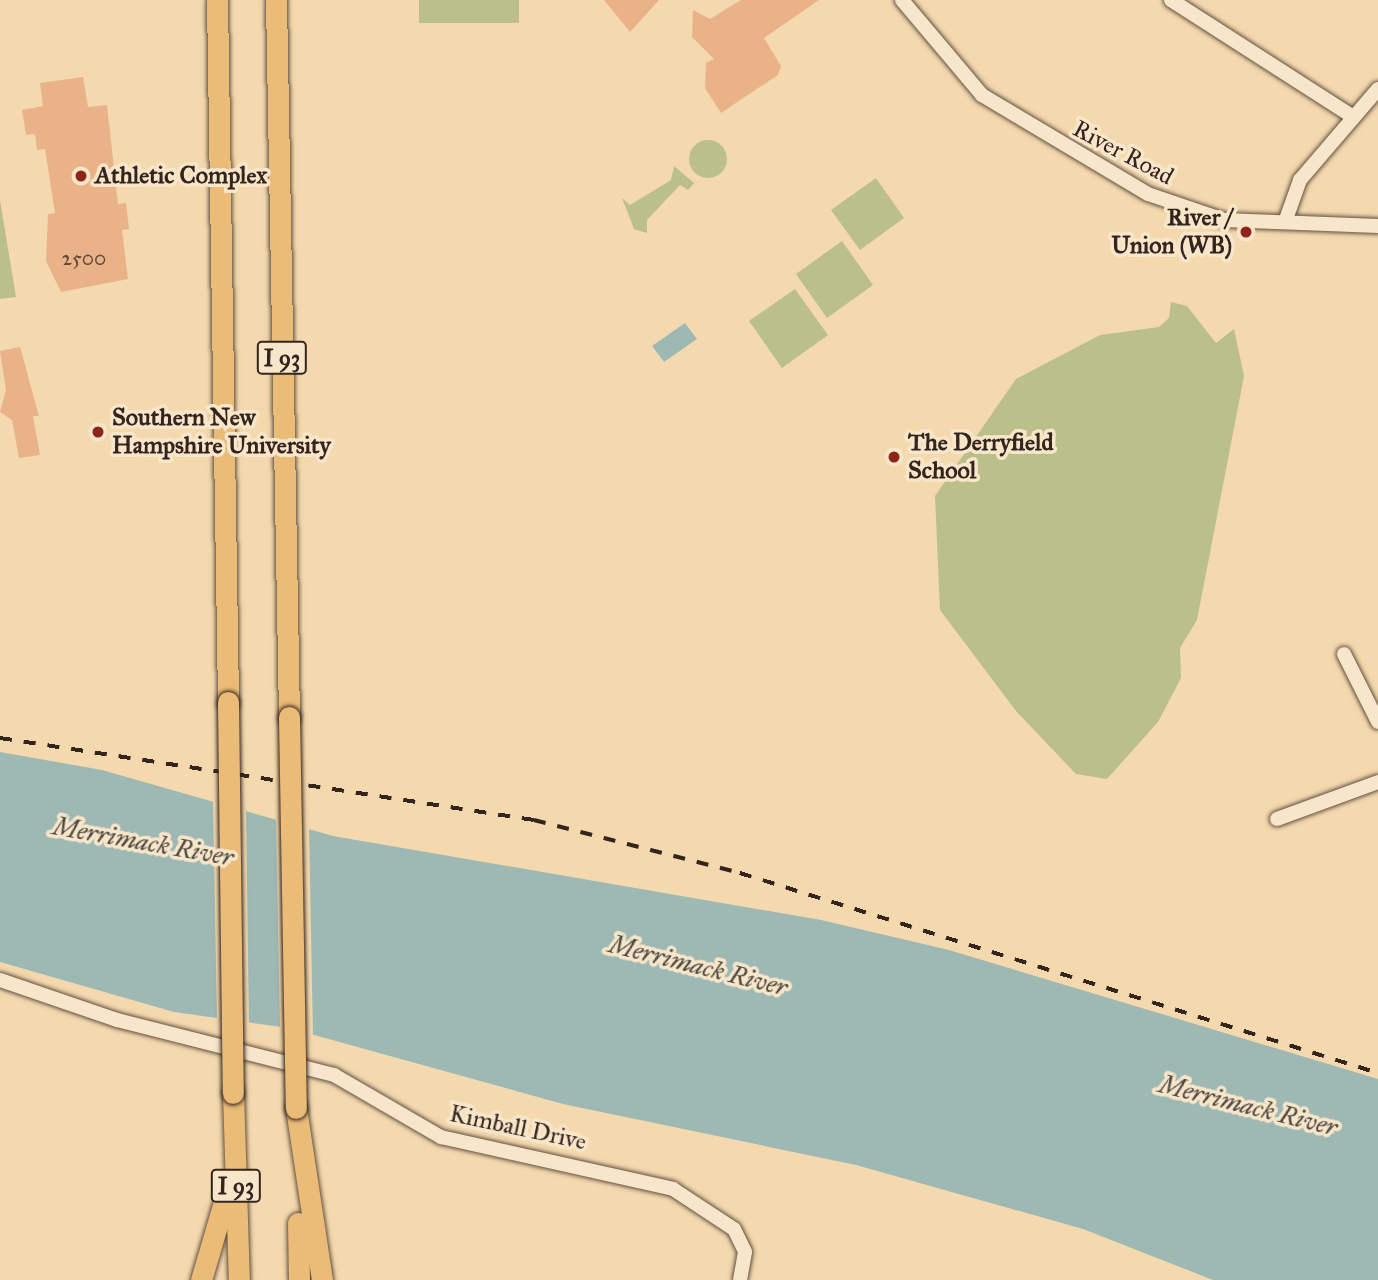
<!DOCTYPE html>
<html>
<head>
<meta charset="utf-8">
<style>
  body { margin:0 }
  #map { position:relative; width:1378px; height:1280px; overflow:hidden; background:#f4d9ae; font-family:"IM FELL Great Primer",serif }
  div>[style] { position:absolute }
  .green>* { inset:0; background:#bbbf8a }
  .round { border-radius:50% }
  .water>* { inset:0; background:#9eb9b3 }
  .pier>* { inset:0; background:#f4d9ae }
  .building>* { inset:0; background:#eab289 }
  .roads { filter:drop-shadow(0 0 2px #635141) drop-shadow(0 0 2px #635141) }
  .minor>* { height:14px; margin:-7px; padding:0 7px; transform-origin:7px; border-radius:7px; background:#f8e6ca }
  .highway>* { height:21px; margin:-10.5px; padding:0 10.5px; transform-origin:10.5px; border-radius:10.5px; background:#eabc77 }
  .rail>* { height:3.5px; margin-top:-1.75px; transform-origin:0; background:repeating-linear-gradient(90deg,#33241d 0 12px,transparent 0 24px) }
  .bridges { filter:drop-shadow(0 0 2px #33241d) drop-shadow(0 0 2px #33241d) }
  .highway-bridge>* { height:21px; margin:-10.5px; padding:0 10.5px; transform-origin:10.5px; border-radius:10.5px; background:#eabc77 }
  .dots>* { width:19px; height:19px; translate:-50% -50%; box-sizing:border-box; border:4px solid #f8e6ca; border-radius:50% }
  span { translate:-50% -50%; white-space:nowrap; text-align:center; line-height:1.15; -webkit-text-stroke:7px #f8e6ca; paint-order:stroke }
  .number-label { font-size:21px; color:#614838 }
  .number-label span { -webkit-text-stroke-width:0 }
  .shield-label span { padding:2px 5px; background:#f8e6ca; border:2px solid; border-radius:5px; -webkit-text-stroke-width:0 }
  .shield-label { font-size:23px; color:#33241d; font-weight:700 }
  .street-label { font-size:24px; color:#33241d }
  .poi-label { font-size:24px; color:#33241d; font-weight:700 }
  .left { translate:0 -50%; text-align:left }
  .right { translate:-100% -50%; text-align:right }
  .water-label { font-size:26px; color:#4e4942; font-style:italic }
</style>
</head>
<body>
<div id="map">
  <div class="green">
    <div style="clip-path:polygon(419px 0,519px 0,519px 23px,419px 23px)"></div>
    <div class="round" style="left:689px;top:140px;width:38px;height:38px"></div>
    <div style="clip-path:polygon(674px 166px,694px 183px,688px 190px,680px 185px,647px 220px,647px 233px,634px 229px,622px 198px,630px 205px,671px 180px)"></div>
    <div style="clip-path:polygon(876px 178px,904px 218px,860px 250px,831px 210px)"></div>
    <div style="clip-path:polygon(0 200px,16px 297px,0 299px)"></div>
    <div style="clip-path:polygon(842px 241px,873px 285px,827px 318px,796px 274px)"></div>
    <div style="clip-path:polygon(795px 289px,828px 335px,782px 368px,749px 321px)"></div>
    <div style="clip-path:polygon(1171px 302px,1187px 306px,1216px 343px,1234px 329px,1244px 376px,1197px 620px,1180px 648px,1181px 678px,1158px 722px,1107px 779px,1076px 774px,1016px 711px,940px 610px,935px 496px,1016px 379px,1100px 335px,1159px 327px,1169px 318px)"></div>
  </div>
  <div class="water">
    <div style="clip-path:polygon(685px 323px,697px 339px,664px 362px,652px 346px)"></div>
    <div style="clip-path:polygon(0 752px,102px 770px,333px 836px,821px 920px,949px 950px,1378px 1079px,1378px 1280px,1213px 1280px,1083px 1229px,856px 1165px,563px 1104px,289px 1028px,174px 1012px,0 962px)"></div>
  </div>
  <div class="pier">
    <div style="clip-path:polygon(213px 799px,246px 809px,249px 1026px,217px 1021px)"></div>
    <div style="clip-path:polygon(276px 817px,309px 826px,313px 1038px,280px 1030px)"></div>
  </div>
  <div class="building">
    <div style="clip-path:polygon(604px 0,659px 0,630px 32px)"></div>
    <div style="clip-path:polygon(741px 0,819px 0,764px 38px,781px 66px,778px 75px,721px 113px,705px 88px,706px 63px,714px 59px,692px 37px,693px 10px,710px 19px)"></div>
    <div style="clip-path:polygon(83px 77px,88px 107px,107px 105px,118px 204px,126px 203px,129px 229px,122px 230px,128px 279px,61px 292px,46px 261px,48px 214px,55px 213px,45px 149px,37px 150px,35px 134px,26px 135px,22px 110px,43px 106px,40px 83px)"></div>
    <div style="clip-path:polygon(20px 347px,39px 416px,33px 416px,40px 455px,19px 458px,12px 420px,0 412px,6px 390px,0 351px)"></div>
  </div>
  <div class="roads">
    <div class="minor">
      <div style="left:902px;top:0;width:124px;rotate:49.9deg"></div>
      <div style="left:982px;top:95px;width:193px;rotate:30.8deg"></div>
      <div style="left:1148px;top:194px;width:80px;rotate:18.9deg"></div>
      <div style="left:1224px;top:220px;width:154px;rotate:2.2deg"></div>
      <div style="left:1171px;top:0;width:216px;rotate:32.7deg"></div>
      <div style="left:1285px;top:222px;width:45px;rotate:-70.3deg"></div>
      <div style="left:1300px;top:180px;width:120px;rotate:-49.4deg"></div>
      <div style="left:1344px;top:654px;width:76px;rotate:63.4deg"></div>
      <div style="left:1277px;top:819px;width:108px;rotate:-20.1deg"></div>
      <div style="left:0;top:980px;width:124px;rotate:18.9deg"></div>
      <div style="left:117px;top:1020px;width:224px;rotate:14.2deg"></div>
      <div style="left:334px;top:1075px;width:124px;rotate:30.1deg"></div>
      <div style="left:441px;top:1137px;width:238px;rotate:12.6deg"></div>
      <div style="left:673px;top:1189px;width:73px;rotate:33.3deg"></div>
      <div style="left:734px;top:1229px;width:25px;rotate:64deg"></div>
      <div style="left:745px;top:1252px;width:28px;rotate:100deg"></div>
    </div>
    <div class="highway">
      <div style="left:217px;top:0;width:702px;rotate:89.1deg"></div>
      <div style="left:276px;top:0;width:717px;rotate:88.96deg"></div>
      <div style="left:233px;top:1093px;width:187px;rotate:88.2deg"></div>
      <div style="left:296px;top:1108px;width:174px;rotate:81.4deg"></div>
      <div style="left:298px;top:1223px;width:57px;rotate:89deg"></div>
      <div style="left:201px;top:1280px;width:96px;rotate:-73.6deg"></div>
    </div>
  </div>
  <div class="rail">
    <div style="left:0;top:738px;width:540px;rotate:8.73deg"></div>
    <div style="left:534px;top:820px;width:213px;rotate:14.4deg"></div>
    <div style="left:740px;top:873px;width:669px;rotate:17.41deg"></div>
  </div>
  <div class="bridges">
    <div class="highway-bridge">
      <div style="left:228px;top:702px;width:391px;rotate:89.3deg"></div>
      <div style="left:289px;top:717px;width:391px;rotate:89deg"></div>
    </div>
  </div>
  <div class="dots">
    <div style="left:81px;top:176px;background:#8f2418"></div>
    <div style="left:1246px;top:232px;background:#8f2418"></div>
    <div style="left:98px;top:432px;background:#8f2418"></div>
    <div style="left:894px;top:457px;background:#8f2418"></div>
  </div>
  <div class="number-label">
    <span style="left:84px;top:258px">2500</span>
  </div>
  <div class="shield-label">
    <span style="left:282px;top:358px">I 93</span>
    <span style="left:236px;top:1186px">I 93</span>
  </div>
  <div class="street-label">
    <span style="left:1123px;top:153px;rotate:28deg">River Road</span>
    <span style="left:518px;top:1128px;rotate:12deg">Kimball Drive</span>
  </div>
  <div class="poi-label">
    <span class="left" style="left:95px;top:176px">Athletic Complex</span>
    <span class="right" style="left:1232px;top:232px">River /<br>Union (WB)</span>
    <span class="left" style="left:112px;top:432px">Southern New<br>Hampshire University</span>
    <span class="left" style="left:908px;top:457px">The Derryfield<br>School</span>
  </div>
  <div class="water-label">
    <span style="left:143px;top:842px;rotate:10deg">Merrimack River</span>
    <span style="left:698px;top:966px;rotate:14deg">Merrimack River</span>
    <span style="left:1248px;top:1106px;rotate:14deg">Merrimack River</span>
  </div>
</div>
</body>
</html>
